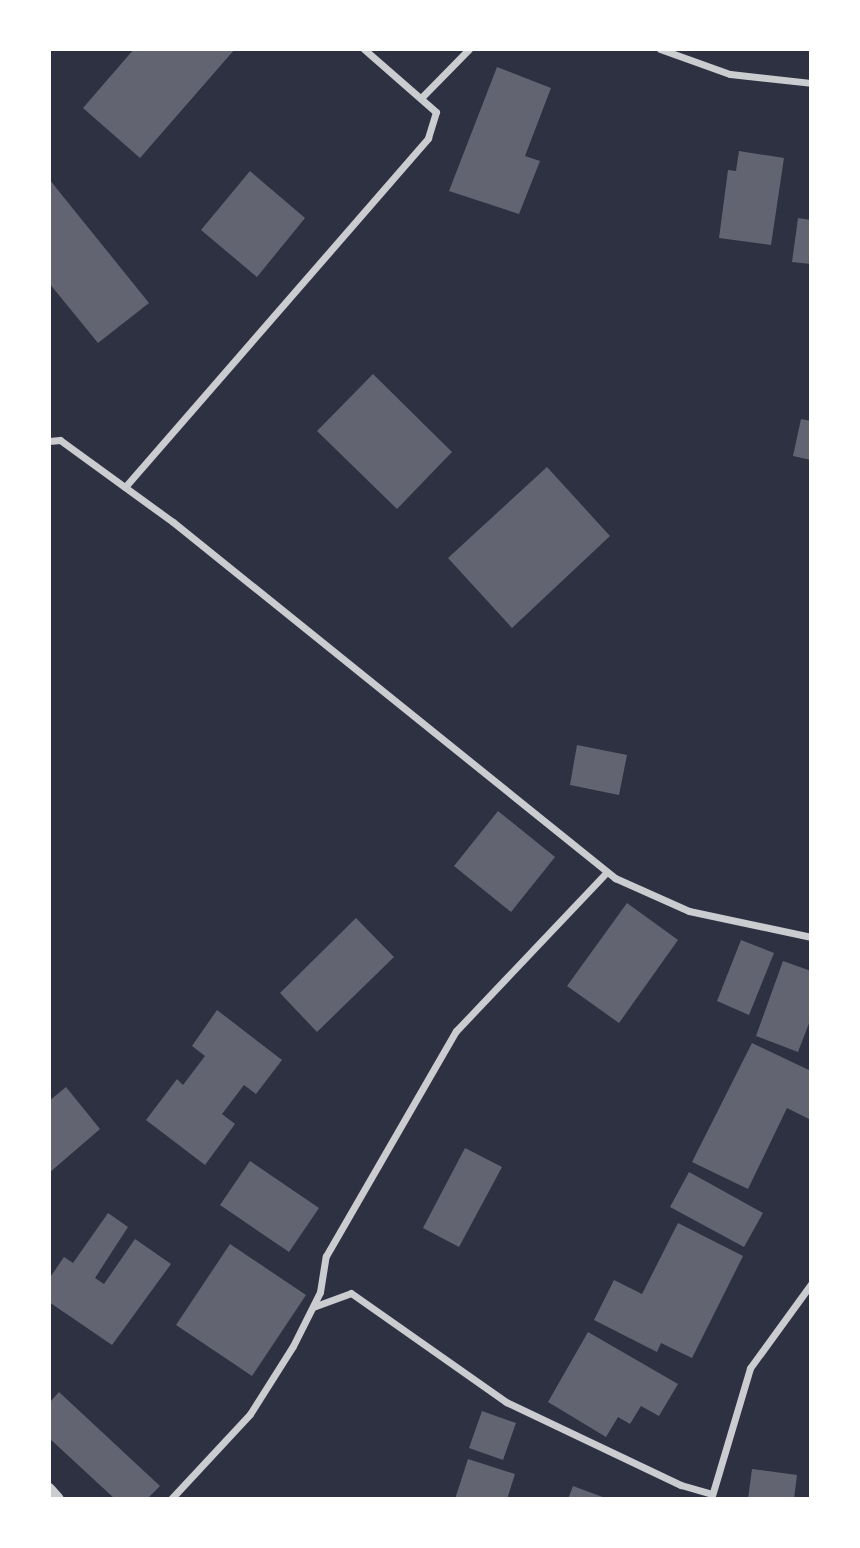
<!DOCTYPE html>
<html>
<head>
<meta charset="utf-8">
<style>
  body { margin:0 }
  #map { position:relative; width:860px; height:1548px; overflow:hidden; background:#2d3142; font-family:"Libre Baskerville",serif }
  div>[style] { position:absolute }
  .building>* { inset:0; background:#626471 }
  .minor>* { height:7px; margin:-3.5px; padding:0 3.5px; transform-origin:3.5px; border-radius:3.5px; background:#caccd0 }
  .tertiary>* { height:12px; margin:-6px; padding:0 6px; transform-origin:6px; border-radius:6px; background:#caccd0 }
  span { translate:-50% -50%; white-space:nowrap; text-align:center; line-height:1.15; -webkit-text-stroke:7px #fff; paint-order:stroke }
  .frame { position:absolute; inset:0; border:51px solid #fff; pointer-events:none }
</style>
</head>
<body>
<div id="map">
  <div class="building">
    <div style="clip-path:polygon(134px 49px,235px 49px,140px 158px,83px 108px)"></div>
    <div style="clip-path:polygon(497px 67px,551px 88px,525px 156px,540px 161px,519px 214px,449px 191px)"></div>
    <div style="clip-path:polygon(739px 151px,784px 158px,771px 245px,719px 238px,728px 170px,736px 171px)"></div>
    <div style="clip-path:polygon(250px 171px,305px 218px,257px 277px,201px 230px)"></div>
    <div style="clip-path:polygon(49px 179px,149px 303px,98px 343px,49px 283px)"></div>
    <div style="clip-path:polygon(798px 218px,811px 220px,811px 264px,792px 262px)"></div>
    <div style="clip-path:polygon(373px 374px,452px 452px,397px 509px,317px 431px)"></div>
    <div style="clip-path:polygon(801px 419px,811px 421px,811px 460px,793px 456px)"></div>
    <div style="clip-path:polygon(547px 467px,610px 536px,512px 628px,448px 558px)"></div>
    <div style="clip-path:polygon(577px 745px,627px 755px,619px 795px,570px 785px)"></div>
    <div style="clip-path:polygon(498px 811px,555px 857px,511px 912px,454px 866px)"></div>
    <div style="clip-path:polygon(627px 903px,678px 940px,619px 1023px,567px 986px)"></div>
    <div style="clip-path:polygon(356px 918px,394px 957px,317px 1032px,280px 993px)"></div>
    <div style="clip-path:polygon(741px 940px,774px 953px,749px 1015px,717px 1001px)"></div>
    <div style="clip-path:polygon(783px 961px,811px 971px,811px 1018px,798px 1052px,756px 1036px)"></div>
    <div style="clip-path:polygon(217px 1010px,282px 1060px,256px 1094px,244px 1085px,222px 1114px,235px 1124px,205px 1165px,146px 1120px,177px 1079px,183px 1085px,205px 1056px,192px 1046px)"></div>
    <div style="clip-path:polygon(752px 1043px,811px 1071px,811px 1120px,787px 1108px,748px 1189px,692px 1162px)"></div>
    <div style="clip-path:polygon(66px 1087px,100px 1129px,49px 1173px,49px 1101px)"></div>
    <div style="clip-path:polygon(465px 1148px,502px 1167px,459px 1247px,423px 1228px)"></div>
    <div style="clip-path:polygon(250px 1161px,319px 1208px,289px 1252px,220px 1205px)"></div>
    <div style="clip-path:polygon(689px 1172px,763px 1213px,744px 1247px,670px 1207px)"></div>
    <div style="clip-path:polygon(108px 1213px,128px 1227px,95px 1278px,104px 1284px,135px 1239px,171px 1264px,112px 1345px,49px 1302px,49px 1279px,64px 1257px,73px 1263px)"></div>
    <div style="clip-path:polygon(678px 1223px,743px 1256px,692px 1358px,661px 1343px,657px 1352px,594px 1320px,614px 1280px,642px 1294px)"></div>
    <div style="clip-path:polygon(230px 1244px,306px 1295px,252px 1376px,176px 1325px)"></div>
    <div style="clip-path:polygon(588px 1332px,678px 1384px,659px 1416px,641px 1406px,630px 1424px,618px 1417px,606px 1437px,548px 1402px)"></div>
    <div style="clip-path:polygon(59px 1392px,160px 1486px,147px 1499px,115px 1499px,49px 1438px,49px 1403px)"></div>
    <div style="clip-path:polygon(482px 1411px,516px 1423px,503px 1460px,469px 1448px)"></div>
    <div style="clip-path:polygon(468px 1459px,515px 1474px,507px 1499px,455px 1499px)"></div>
    <div style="clip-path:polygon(752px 1469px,797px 1475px,794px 1499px,748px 1499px)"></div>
    <div style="clip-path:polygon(573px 1486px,608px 1499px,568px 1499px)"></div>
  </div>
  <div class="minor">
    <div style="left:660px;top:49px;width:74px;rotate:19.7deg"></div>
    <div style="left:730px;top:74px;width:81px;rotate:6.3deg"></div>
    <div style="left:421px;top:98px;width:69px;rotate:-45.6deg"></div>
    <div style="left:49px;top:441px;width:11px;rotate:-5deg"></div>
    <div style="left:60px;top:440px;width:140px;rotate:36deg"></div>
    <div style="left:173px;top:522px;width:568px;rotate:38.85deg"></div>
    <div style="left:615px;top:878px;width:81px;rotate:24deg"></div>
    <div style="left:689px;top:911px;width:125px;rotate:12deg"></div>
    <div style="left:125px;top:487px;width:462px;rotate:-49deg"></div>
    <div style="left:428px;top:138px;width:27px;rotate:-73deg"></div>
    <div style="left:436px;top:112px;width:96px;rotate:-138.8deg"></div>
    <div style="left:313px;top:1307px;width:40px;rotate:-20.2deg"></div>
    <div style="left:351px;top:1293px;width:189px;rotate:35.1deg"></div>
    <div style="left:506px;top:1402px;width:194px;rotate:25.4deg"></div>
    <div style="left:681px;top:1485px;width:32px;rotate:16deg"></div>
    <div style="left:171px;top:1499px;width:116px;rotate:-47.1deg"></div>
    <div style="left:250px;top:1414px;width:80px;rotate:-57.7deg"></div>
    <div style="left:293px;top:1346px;width:60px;rotate:-63.4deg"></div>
    <div style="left:320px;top:1292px;width:36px;rotate:-81deg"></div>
    <div style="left:326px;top:1256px;width:260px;rotate:-60deg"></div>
    <div style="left:456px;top:1031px;width:219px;rotate:-46.5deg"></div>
    <div style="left:711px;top:1499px;width:137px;rotate:-73.4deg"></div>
    <div style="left:750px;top:1368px;width:104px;rotate:-54deg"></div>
  </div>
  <div class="tertiary">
    <div style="left:49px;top:1489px;width:13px;rotate:48deg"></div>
  </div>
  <div class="frame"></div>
</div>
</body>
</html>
